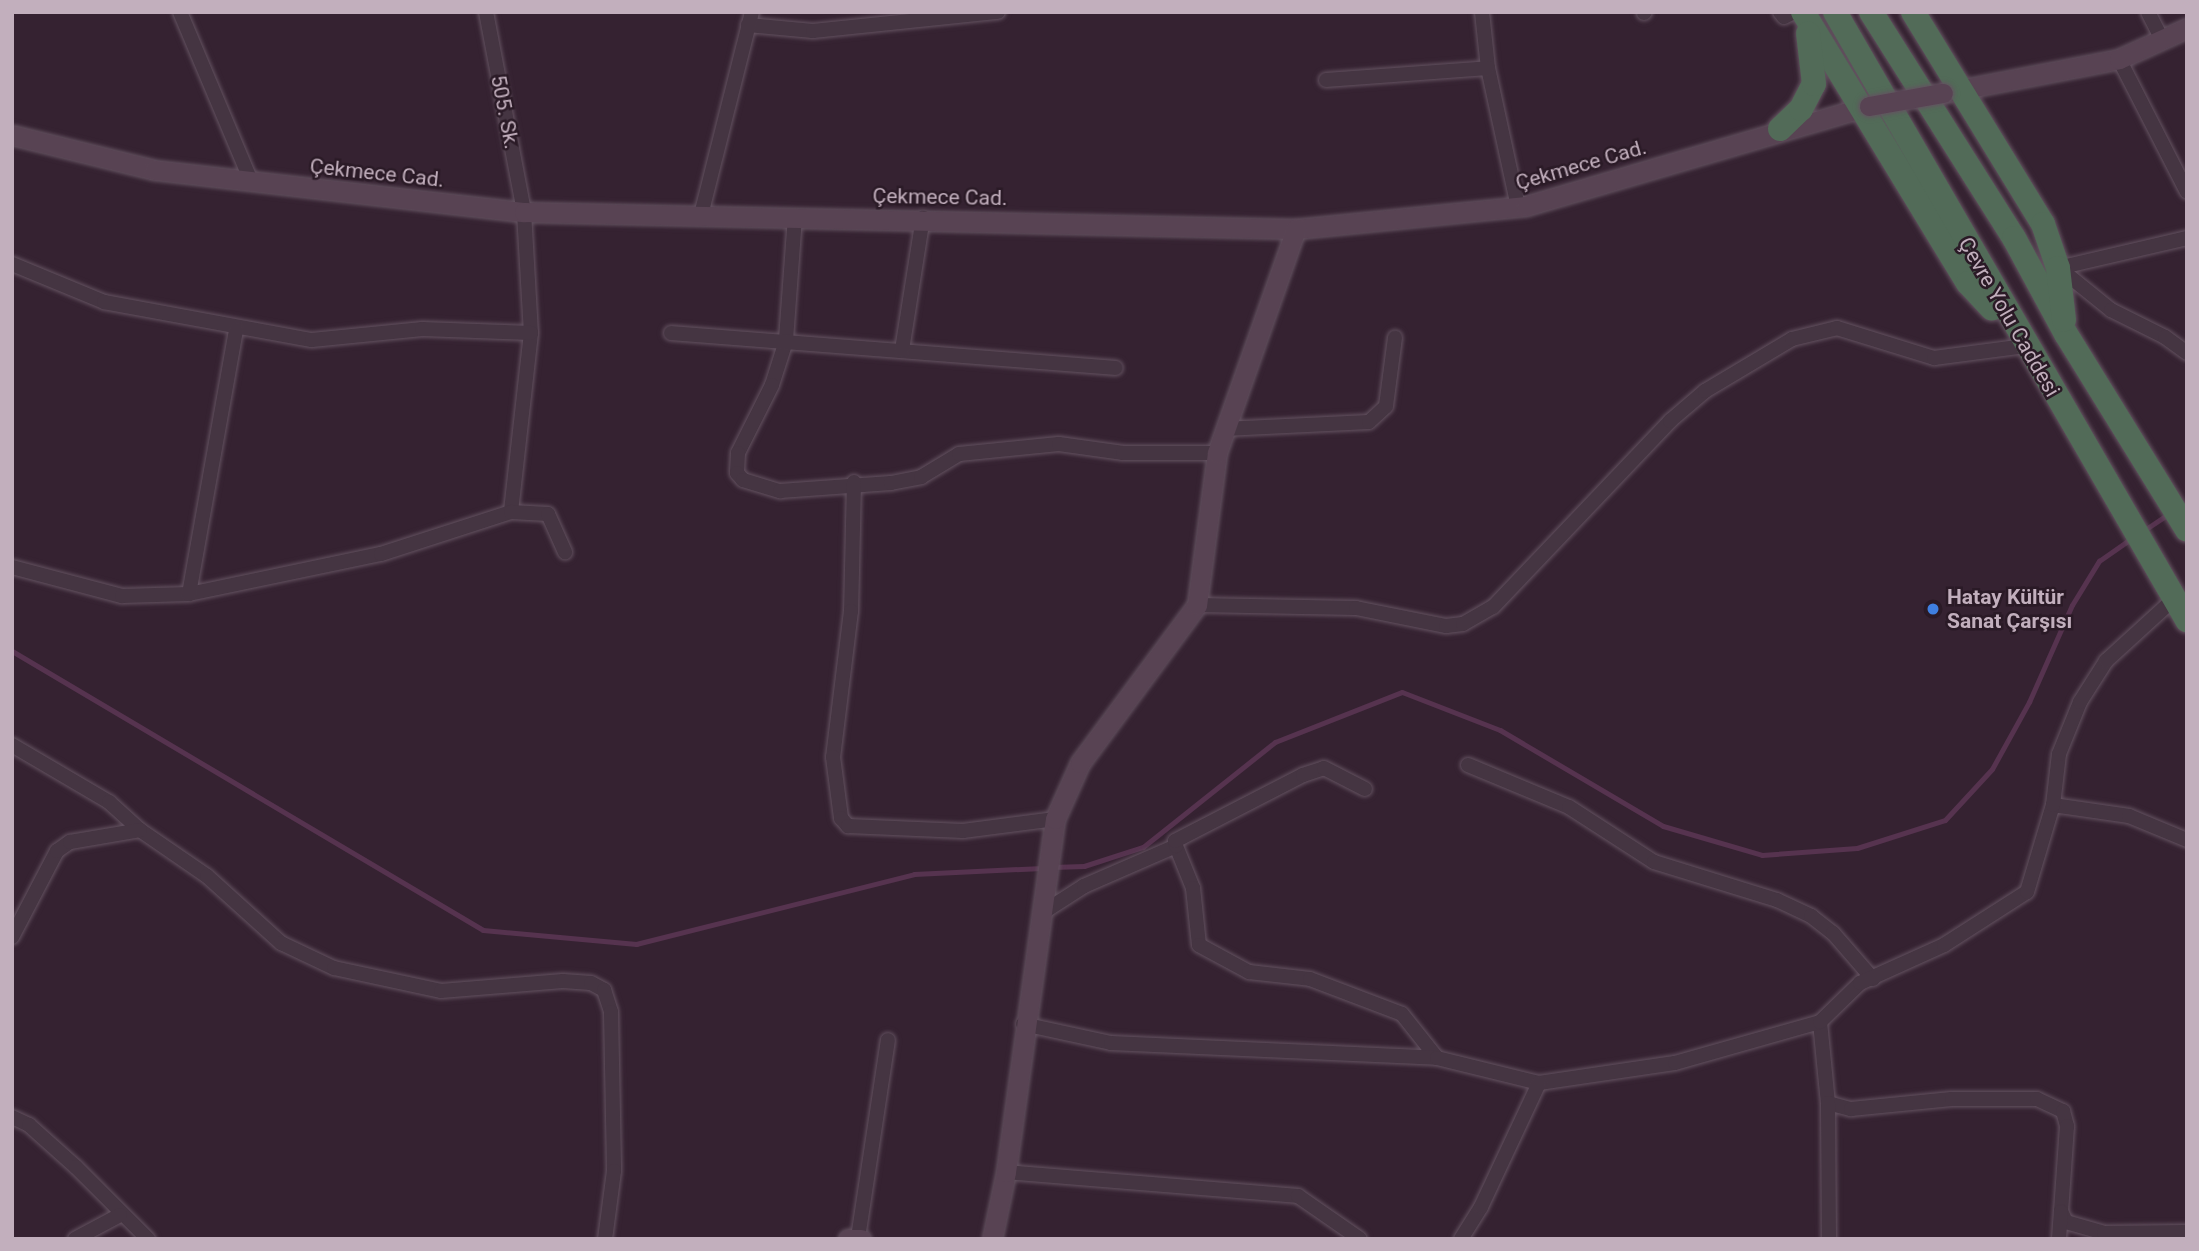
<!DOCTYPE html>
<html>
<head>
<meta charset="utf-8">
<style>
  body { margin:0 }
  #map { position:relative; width:2199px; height:1251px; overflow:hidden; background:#352231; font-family:Roboto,sans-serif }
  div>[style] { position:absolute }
  .stream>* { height:5px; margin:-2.5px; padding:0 2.5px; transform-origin:2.5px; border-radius:2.5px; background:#56334f }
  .roads { filter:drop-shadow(0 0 2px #635260) drop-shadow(0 0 2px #635260) }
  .street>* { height:14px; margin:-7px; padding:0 7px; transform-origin:7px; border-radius:7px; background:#453542 }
  .secondary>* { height:19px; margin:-9.5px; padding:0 9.5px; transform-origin:9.5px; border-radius:9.5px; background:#584353 }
  .highway>* { height:24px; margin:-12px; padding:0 12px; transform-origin:12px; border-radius:12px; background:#526b58 }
  .bridges { filter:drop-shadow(0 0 2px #635260) drop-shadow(0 0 2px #635260) }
  .secondary-bridge>* { height:19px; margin:-9.5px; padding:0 9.5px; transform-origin:9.5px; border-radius:9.5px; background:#584353 }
  .dots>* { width:19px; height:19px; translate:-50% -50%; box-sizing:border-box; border:4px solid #2a1a26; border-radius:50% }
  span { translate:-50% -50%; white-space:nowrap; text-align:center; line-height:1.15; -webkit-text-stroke:5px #2a1a26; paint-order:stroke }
  .street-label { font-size:21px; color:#c2afbd }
  .poi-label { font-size:21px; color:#c2afbd; font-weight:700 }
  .left { translate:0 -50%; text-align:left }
  .frame { position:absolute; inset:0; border:14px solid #c2afbd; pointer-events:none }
</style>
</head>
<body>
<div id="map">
  <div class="stream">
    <div style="left:2143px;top:531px;width:32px;rotate:-34deg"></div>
    <div style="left:12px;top:651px;width:547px;rotate:30.64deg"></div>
    <div style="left:483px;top:930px;width:154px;rotate:5.2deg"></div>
    <div style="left:636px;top:944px;width:287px;rotate:-14.1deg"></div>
    <div style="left:914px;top:874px;width:129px;rotate:-2.7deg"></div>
    <div style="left:1052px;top:867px;width:32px;rotate:-2deg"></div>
    <div style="left:1084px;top:866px;width:62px;rotate:-17.9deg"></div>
    <div style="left:1143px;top:847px;width:169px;rotate:-38.5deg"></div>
    <div style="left:1275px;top:742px;width:136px;rotate:-21.5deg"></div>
    <div style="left:1402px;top:692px;width:105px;rotate:21.2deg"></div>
    <div style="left:1500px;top:730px;width:189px;rotate:30.5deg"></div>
    <div style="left:1663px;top:826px;width:103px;rotate:16.3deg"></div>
    <div style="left:1762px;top:855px;width:95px;rotate:-4.2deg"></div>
    <div style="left:1857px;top:848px;width:92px;rotate:-17.7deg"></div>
    <div style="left:1945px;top:820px;width:69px;rotate:-47.3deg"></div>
    <div style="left:1992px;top:769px;width:77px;rotate:-61.1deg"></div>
    <div style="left:2029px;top:702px;width:106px;rotate:-66.1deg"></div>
    <div style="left:2072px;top:605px;width:52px;rotate:-58.5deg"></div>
    <div style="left:2099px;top:561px;width:40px;rotate:-34.9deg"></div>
  </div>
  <div class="roads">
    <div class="street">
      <div style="left:180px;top:12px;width:183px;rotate:67.2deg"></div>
      <div style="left:486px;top:12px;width:204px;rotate:79.2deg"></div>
      <div style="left:524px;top:212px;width:121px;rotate:86.7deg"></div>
      <div style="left:531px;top:333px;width:180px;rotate:96.4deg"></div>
      <div style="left:1482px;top:12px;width:56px;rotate:83.9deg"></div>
      <div style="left:1488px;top:68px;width:142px;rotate:77.8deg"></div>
      <div style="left:1780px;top:12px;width:6px;rotate:51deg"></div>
      <div style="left:1784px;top:17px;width:11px;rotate:-27deg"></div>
      <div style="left:2148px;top:12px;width:30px;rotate:63deg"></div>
      <div style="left:1644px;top:13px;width:1px;rotate:-45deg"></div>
      <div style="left:748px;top:25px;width:65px;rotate:5.3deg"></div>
      <div style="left:813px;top:31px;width:186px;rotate:-5.9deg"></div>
      <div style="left:2119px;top:59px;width:149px;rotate:62.9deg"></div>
      <div style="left:1326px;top:80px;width:162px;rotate:-4.2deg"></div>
      <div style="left:701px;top:215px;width:209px;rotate:-75.9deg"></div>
      <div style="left:795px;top:217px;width:124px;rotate:94.2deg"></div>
      <div style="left:786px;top:341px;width:46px;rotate:107.7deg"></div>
      <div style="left:772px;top:385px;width:76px;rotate:116.6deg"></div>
      <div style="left:738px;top:453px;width:20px;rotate:93deg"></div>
      <div style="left:737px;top:473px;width:9px;rotate:49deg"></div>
      <div style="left:743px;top:480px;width:39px;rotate:17deg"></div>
      <div style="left:780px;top:491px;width:111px;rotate:-4.1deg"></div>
      <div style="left:891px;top:483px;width:31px;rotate:-11deg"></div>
      <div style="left:921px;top:477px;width:44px;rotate:-31.2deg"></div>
      <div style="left:959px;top:454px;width:100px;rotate:-5.7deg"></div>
      <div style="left:1059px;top:444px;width:65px;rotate:8deg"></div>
      <div style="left:1123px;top:453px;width:94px"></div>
      <div style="left:12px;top:264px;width:100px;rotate:22.4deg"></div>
      <div style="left:104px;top:302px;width:211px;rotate:10.4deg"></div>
      <div style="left:312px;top:340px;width:111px;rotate:-5.7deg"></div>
      <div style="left:422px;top:329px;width:109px;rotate:2.1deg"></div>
      <div style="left:2058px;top:268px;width:132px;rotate:-13.1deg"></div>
      <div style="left:2059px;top:268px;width:67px;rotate:38.9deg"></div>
      <div style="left:2111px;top:310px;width:60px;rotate:26.6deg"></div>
      <div style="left:2165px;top:337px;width:27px;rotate:36deg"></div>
      <div style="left:671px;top:333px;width:446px;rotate:4.5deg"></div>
      <div style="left:902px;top:350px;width:134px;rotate:-81deg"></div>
      <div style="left:1224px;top:429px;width:145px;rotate:-2.8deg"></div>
      <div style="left:1369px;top:422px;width:23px;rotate:-43deg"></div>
      <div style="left:1386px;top:406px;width:69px;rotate:-82.5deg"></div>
      <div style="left:854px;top:482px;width:129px;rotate:91.3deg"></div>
      <div style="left:851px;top:611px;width:147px;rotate:97deg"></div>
      <div style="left:833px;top:757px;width:62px;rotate:82.5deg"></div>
      <div style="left:841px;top:818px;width:11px;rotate:49deg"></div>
      <div style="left:848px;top:826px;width:115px;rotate:2.5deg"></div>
      <div style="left:963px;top:831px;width:93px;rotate:-7.4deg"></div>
      <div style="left:12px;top:567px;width:114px;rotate:14.8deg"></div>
      <div style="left:122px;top:596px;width:67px;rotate:-1.7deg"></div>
      <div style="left:189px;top:594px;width:196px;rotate:-11.8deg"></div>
      <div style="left:381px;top:554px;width:137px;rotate:-17.9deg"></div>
      <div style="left:511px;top:512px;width:37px;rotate:3deg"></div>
      <div style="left:548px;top:514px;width:42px;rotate:65.9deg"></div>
      <div style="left:189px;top:594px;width:269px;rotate:-79.9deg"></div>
      <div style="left:1197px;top:605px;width:159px;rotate:1.1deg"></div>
      <div style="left:1356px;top:608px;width:92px;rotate:11.3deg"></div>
      <div style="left:1446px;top:626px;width:17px;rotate:-7deg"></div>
      <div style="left:1463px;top:624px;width:34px;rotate:-30deg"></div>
      <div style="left:1493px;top:607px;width:257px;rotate:-46.4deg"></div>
      <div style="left:1670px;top:421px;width:46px;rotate:-40.6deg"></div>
      <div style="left:1705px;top:391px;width:101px;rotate:-30.9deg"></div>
      <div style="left:1792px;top:339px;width:46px;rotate:-13.7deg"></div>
      <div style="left:1837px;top:328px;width:102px;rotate:17.2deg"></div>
      <div style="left:1934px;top:358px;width:92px;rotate:-7.5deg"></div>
      <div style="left:12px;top:745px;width:113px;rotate:30.4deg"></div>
      <div style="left:109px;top:802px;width:42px;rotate:42.1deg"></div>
      <div style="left:140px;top:830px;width:81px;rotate:34.5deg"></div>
      <div style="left:207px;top:876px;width:100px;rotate:42.2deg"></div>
      <div style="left:281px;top:943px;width:59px;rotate:25.3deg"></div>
      <div style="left:334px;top:968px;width:109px;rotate:12.1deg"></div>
      <div style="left:441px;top:991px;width:122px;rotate:-4.7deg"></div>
      <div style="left:563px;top:981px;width:28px;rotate:4deg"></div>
      <div style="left:591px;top:983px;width:15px;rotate:28deg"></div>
      <div style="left:604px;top:990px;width:23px;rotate:72deg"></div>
      <div style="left:611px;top:1012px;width:159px;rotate:88.9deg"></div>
      <div style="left:614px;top:1171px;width:69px;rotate:97.5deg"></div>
      <div style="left:1468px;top:765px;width:109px;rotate:22.6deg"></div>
      <div style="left:1569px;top:807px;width:101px;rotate:32.9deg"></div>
      <div style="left:1654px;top:862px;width:129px;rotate:17.2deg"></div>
      <div style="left:1777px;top:900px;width:38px;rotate:25deg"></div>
      <div style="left:1811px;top:916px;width:28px;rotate:38deg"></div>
      <div style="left:1833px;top:933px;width:61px;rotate:49deg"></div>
      <div style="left:2053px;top:805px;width:77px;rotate:8.2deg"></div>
      <div style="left:2129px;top:816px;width:63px;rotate:22.5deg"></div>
      <div style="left:1176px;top:846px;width:45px;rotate:68deg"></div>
      <div style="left:1193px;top:888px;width:57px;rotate:84deg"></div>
      <div style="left:1199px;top:945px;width:57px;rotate:28.4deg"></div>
      <div style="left:1249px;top:972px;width:61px;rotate:6.5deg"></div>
      <div style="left:1310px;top:979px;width:98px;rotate:20.8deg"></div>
      <div style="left:1402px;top:1014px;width:56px;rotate:51.5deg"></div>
      <div style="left:1042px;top:913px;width:50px;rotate:-32.7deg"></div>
      <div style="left:1084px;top:886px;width:100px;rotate:-23.5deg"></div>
      <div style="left:1176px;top:846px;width:5px;rotate:-101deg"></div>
      <div style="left:1175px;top:841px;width:144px;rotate:-27.3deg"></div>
      <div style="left:1303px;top:775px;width:22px;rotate:-18deg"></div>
      <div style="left:1324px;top:768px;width:46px;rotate:27.1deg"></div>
      <div style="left:12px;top:937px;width:97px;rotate:-62.4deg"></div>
      <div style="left:57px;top:851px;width:16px;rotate:-35deg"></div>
      <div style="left:70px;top:842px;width:71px;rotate:-9.7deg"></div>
      <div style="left:1820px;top:1022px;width:81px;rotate:84.4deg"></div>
      <div style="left:1828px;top:1103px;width:24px;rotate:15deg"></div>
      <div style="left:1851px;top:1109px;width:101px;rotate:-5.7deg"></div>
      <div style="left:1952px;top:1099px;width:85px"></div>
      <div style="left:2037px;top:1099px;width:29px;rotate:25deg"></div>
      <div style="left:2063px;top:1111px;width:16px;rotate:75deg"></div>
      <div style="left:2067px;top:1126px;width:85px;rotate:94deg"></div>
      <div style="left:2061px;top:1211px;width:12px;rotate:66deg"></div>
      <div style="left:2066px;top:1222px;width:40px;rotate:16deg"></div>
      <div style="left:2104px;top:1233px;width:83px;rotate:-0.7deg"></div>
      <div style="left:1023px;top:1024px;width:90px;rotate:12.2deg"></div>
      <div style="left:1111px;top:1043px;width:326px;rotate:2.6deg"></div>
      <div style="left:1437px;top:1058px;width:105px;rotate:13.8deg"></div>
      <div style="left:1539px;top:1083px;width:137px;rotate:-8.4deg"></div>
      <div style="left:1675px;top:1063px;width:151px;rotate:-15.8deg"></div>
      <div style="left:1820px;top:1022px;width:56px;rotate:-44.3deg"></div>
      <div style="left:1860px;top:983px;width:92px;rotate:-24.3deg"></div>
      <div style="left:1944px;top:945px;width:98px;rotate:-32.6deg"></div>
      <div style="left:2027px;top:892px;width:91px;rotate:-73.4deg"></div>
      <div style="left:2053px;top:805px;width:51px;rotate:-83.3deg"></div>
      <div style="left:2059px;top:754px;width:56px;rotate:-68deg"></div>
      <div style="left:2080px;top:702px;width:49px;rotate:-57.6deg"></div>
      <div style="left:2106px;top:661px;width:92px;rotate:-42.4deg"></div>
      <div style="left:1828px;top:1103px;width:136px;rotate:89.6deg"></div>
      <div style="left:12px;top:1117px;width:19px;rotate:25deg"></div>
      <div style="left:29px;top:1125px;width:63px;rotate:41.8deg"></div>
      <div style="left:76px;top:1167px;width:102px;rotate:45deg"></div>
      <div style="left:1006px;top:1172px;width:293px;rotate:4.7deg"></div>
      <div style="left:1298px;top:1196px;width:75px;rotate:34.7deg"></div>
      <div style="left:858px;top:1238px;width:200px;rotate:-81.4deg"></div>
      <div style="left:75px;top:1239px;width:51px;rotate:-28.1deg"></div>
      <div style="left:1461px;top:1239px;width:38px;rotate:-58deg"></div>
      <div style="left:1481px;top:1207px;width:137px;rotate:-64.9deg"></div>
      <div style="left:2059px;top:1239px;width:27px;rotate:-86deg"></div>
    </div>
    <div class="secondary">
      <div style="left:1948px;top:92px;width:174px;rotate:-10.9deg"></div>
      <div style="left:2119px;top:59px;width:75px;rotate:-24.5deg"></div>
      <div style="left:12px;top:135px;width:146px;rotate:13.8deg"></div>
      <div style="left:154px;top:170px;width:372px;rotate:6.5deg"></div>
      <div style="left:524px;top:212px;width:772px;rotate:1.26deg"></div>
      <div style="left:1296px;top:229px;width:231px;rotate:-5.7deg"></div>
      <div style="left:1526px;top:206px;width:357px;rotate:-16.3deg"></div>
      <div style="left:848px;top:1239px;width:13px"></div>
      <div style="left:992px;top:1239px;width:68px;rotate:-78.2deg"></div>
      <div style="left:1006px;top:1172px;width:356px;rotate:-82.1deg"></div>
      <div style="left:1055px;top:819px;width:61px;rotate:-65.9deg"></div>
      <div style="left:1080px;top:763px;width:197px;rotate:-53.5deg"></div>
      <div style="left:1197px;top:605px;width:153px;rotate:-82.5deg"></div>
      <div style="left:1217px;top:453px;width:238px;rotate:-70.6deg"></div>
    </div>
    <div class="highway">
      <div style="left:1803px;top:12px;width:317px;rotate:58.7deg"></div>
      <div style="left:1968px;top:283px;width:35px;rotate:47deg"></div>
      <div style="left:1835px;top:12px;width:703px;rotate:59.93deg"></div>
      <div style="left:1871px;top:12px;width:267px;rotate:57.7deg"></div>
      <div style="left:2014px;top:238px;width:109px;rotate:61.6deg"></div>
      <div style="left:2066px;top:334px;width:230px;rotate:58.3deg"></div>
      <div style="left:1913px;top:12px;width:249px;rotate:58.5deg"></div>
      <div style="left:2043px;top:224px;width:46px;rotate:71.2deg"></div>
      <div style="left:2058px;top:268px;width:52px;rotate:83.4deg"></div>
      <div style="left:1780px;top:129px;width:29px;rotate:-44deg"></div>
      <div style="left:1801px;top:109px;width:28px;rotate:-63deg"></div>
      <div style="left:1814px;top:84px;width:51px;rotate:-96.7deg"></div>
    </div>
  </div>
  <div class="bridges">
    <div class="secondary-bridge">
      <div style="left:1869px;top:106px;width:75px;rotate:-10deg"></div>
    </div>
  </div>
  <div class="dots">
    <div style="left:1933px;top:609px;background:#3f7fe0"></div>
  </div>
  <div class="street-label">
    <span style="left:505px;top:112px;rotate:79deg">505. Sk.</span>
    <span style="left:1581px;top:165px;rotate:-16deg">Çekmece Cad.</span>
    <span style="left:377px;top:173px;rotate:6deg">Çekmece Cad.</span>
    <span style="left:940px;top:197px;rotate:1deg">Çekmece Cad.</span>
    <span style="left:2009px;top:317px;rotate:60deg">Çevre Yolu Caddesi</span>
  </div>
  <div class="poi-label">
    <span class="left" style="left:1947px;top:609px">Hatay Kültür<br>Sanat Çarşısı</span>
  </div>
  <div class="frame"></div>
</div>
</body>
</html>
